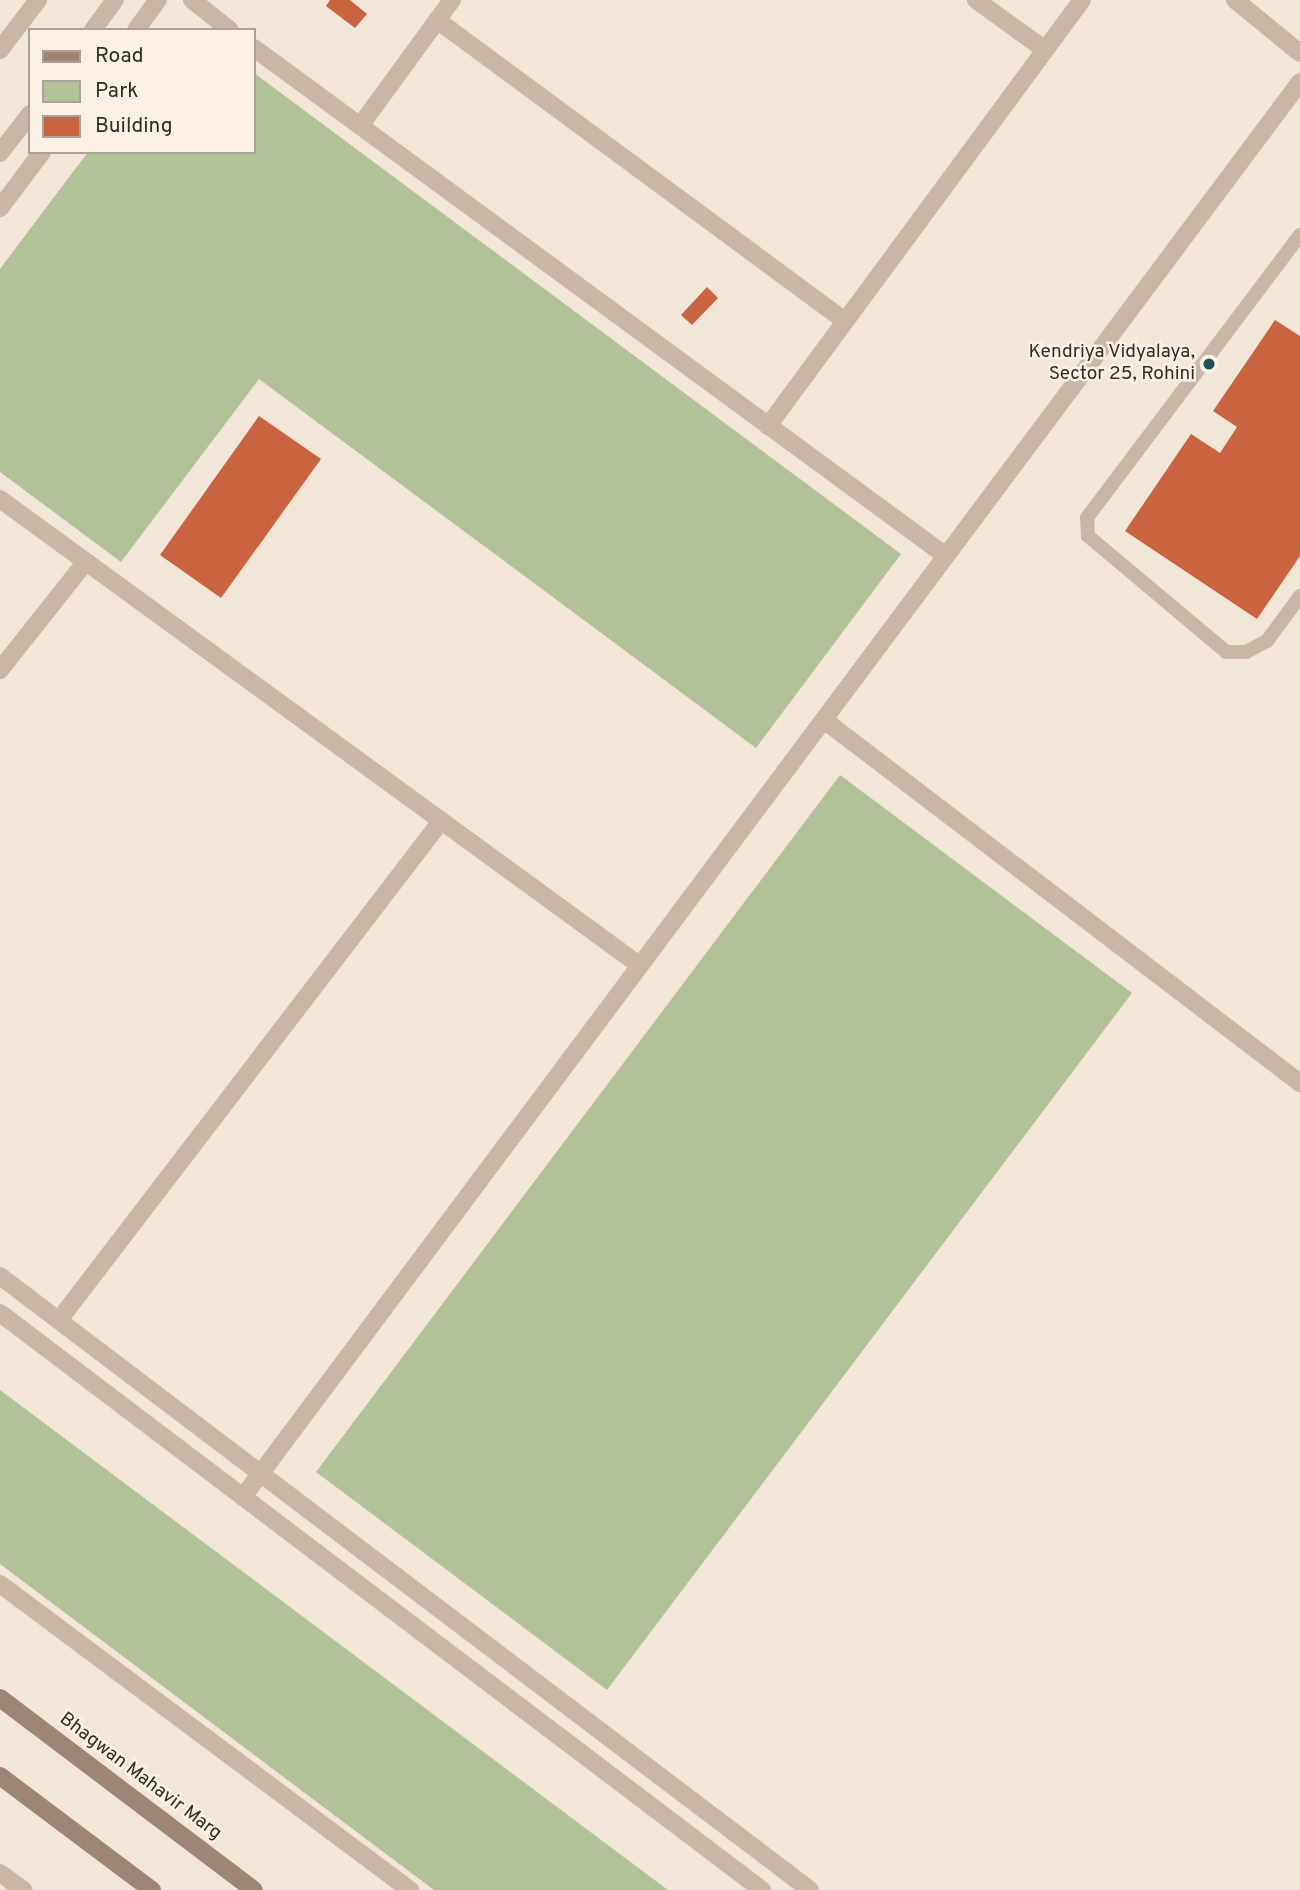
<!DOCTYPE html>
<html>
<head>
<meta charset="utf-8">
<style>
  body { margin:0 }
  #map { position:relative; width:1300px; height:1890px; overflow:hidden; background:#f2e6d9; font-family:Overpass,sans-serif }
  div>[style] { position:absolute }
  .green>* { inset:0; background:#b3c198 }
  .building>* { inset:0; background:#ca633f }
  .lane>* { height:14px; margin:-7px; padding:0 7px; transform-origin:7px; border-radius:7px; background:#cab6a4 }
  .street>* { height:18px; margin:-9px; padding:0 9px; transform-origin:9px; border-radius:9px; background:#cab6a4 }
  .secondary>* { height:18px; margin:-9px; padding:0 9px; transform-origin:9px; border-radius:9px; background:#9e8576 }
  .dots>* { width:19px; height:19px; translate:-50% -50%; box-sizing:border-box; border:4px solid #faf0e5; border-radius:50% }
  span { translate:-50% -50%; white-space:nowrap; text-align:center; line-height:1.15; -webkit-text-stroke:5px #faf0e5; paint-order:stroke }
  .poi-label { font-size:19px; color:#352b26 }
  .right { translate:-100% -50%; text-align:right }
  .street-label { font-size:19px; color:#352b26 }
  .legend { position:absolute; left:28px; top:28px; width:228px; height:126px; box-sizing:border-box; background:#faf0e5; border:2px solid #aba199; margin:0; padding:9px 12px; list-style:none; font-size:21px; color:#352b26 }
  .legend li { display:flex; align-items:center; gap:14px; height:35px }
  .legend b { width:35px; border:2px solid #aba199 }
</style>
</head>
<body>
<div id="map">
  <div class="green">
    <div style="clip-path:polygon(254px 73px,901px 554px,756px 748px,259px 379px,121px 562px,0 472px,0 269px,88px 152px,254px 152px)"></div>
    <div style="clip-path:polygon(840px 775px,1132px 993px,607px 1690px,316px 1472px)"></div>
    <div style="clip-path:polygon(0 1390px,668px 1890px,434px 1890px,0 1564px)"></div>
  </div>
  <div class="building">
    <div style="clip-path:polygon(330px 0,350px 0,367px 14px,355px 28px,326px 6px)"></div>
    <div style="clip-path:polygon(707px 287px,718px 298px,692px 325px,681px 315px)"></div>
    <div style="clip-path:polygon(1275px 320px,1300px 336px,1300px 556px,1257px 619px,1125px 531px,1191px 434px,1220px 453px,1237px 427px,1213px 411px)"></div>
    <div style="clip-path:polygon(259px 416px,321px 459px,221px 598px,160px 555px)"></div>
  </div>
  <div class="lane">
    <div style="left:1300px;top:235px;width:354px;rotate:127deg"></div>
    <div style="left:1087px;top:518px;width:18px;rotate:87deg"></div>
    <div style="left:1088px;top:536px;width:180px;rotate:40deg"></div>
    <div style="left:1226px;top:652px;width:20px"></div>
    <div style="left:1246px;top:652px;width:24px;rotate:-28deg"></div>
    <div style="left:1267px;top:641px;width:56px;rotate:-53.7deg"></div>
  </div>
  <div class="street">
    <div style="left:192px;top:0;width:48px;rotate:38.3deg"></div>
    <div style="left:976px;top:0;width:84px;rotate:35.8deg"></div>
    <div style="left:1235px;top:0;width:84px;rotate:39.2deg"></div>
    <div style="left:437px;top:20px;width:507px;rotate:36.42deg"></div>
    <div style="left:93px;top:30px;width:37px;rotate:-54deg"></div>
    <div style="left:136px;top:30px;width:37px;rotate:-54deg"></div>
    <div style="left:254px;top:48px;width:858px;rotate:36.28deg"></div>
    <div style="left:0;top:50px;width:63px;rotate:-52.8deg"></div>
    <div style="left:360px;top:126px;width:156px;rotate:-53.9deg"></div>
    <div style="left:0;top:153px;width:49px;rotate:-52.4deg"></div>
    <div style="left:0;top:208px;width:70px;rotate:-53.1deg"></div>
    <div style="left:768px;top:426px;width:529px;rotate:-53.61deg"></div>
    <div style="left:0;top:499px;width:791px;rotate:36.1deg"></div>
    <div style="left:0;top:670px;width:135px;rotate:-51.6deg"></div>
    <div style="left:824px;top:720px;width:599px;rotate:37.33deg"></div>
    <div style="left:0;top:1276px;width:1016px;rotate:37.16deg"></div>
    <div style="left:0;top:1313px;width:956px;rotate:37.13deg"></div>
    <div style="left:59px;top:1320px;width:628px;rotate:-52.56deg"></div>
    <div style="left:243px;top:1497px;width:1766px;rotate:-53.24deg"></div>
    <div style="left:0;top:1584px;width:512px;rotate:36.74deg"></div>
    <div style="left:0;top:1873px;width:29px;rotate:36deg"></div>
  </div>
  <div class="secondary">
    <div style="left:0;top:1698px;width:318px;rotate:37.1deg"></div>
    <div style="left:0;top:1776px;width:190px;rotate:36.9deg"></div>
  </div>
  <div class="dots">
    <div style="left:1209px;top:364px;background:#1b5358"></div>
  </div>
  <div class="poi-label">
    <span class="right" style="left:1195px;top:364px">Kendriya Vidyalaya,<br>Sector 25, Rohini</span>
  </div>
  <div class="street-label">
    <span style="left:140px;top:1777px;rotate:37deg">Bhagwan Mahavir Marg</span>
  </div>
  <ul class="legend">
  <li><b style="height:9px;background:#9e8576"></b>Road</li>
  <li><b style="height:19px;background:#b3c198"></b>Park</li>
  <li><b style="height:19px;background:#ca633f"></b>Building</li>
  </ul>
</div>
</body>
</html>
